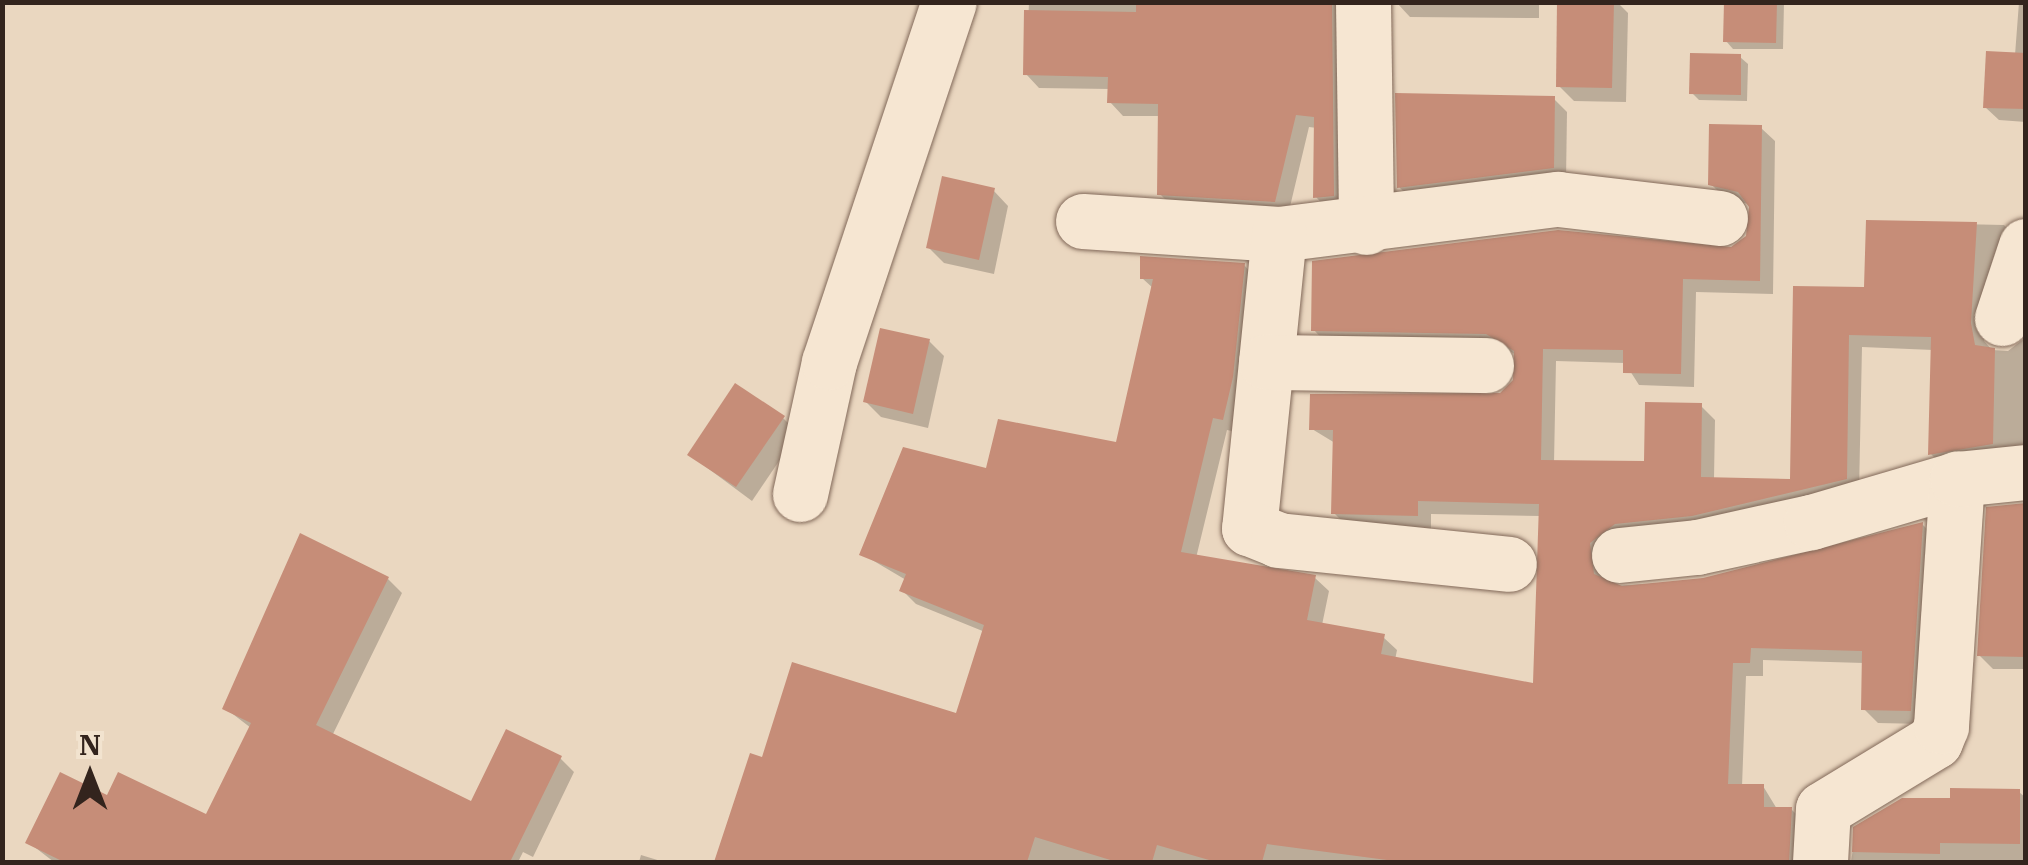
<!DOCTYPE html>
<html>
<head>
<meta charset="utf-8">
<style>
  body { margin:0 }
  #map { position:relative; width:2028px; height:865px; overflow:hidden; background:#ead7c0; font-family:"IBM Plex Serif",serif }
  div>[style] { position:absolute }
  .shadow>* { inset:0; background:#0003 }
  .building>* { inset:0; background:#c68d78 }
  .roads { filter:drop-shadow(0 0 2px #826959) drop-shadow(0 0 2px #826959) }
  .minor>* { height:55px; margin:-27.5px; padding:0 27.5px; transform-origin:27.5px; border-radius:27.5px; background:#f6e6d2 }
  span { translate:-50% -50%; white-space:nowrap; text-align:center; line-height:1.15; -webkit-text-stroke:8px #f2e3cf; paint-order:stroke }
  .frame { position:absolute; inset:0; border:5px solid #33241d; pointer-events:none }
  .north { position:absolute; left:40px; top:725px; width:100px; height:100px; -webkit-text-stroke:8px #f2e3cf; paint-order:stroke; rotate:0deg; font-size:28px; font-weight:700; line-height:40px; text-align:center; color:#33241d }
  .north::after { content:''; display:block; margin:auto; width:35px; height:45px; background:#33241d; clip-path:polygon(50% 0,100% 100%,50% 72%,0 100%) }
</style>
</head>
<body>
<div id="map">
  <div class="shadow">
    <div style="clip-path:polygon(1029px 2px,1352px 2px,1347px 208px,1329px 211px,1316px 197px,1317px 128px,1309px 127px,1288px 215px,1173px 207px,1160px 194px,1161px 116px,1123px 116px,1110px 102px,1110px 89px,1039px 88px,1026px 74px)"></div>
    <div style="clip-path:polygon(1539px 2px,1539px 18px,1410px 17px,1396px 2px)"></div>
    <div style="clip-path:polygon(1559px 2px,1617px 2px,1628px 13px,1626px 102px,1574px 101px,1559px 86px)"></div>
    <div style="clip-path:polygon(1726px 2px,1784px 2px,1783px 49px,1733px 49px,1726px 41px)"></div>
    <div style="clip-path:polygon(2019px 2px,2026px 2px,2026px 122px,1999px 120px,1985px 107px,2015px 55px)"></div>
    <div style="clip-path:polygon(1740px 57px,1748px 64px,1747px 101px,1699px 100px,1692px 93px)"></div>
    <div style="clip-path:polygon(1554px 99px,1567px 112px,1566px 180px,1412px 200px,1399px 187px)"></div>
    <div style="clip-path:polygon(1761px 128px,1775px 141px,1773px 294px,1696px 292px,1694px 387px,1639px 385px,1625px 363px,1556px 361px,1554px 463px,1647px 464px,1701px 406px,1715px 420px,1714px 479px,1792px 481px,1866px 290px,1868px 222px,2004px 225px,2017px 239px,1984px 341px,1992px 350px,2008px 351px,2026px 337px,2026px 456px,1944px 467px,1931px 454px,1933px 350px,1862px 347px,1859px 492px,1600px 573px,1610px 586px,1701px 581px,1922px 524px,1936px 538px,1924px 724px,1878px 723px,1864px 709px,1864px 663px,1763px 660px,1763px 676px,1746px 676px,1742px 787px,1763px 786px,1777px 809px,1791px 809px,1805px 823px,1805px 862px,778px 862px,739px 850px,764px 760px,958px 717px,985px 632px,916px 604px,902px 590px,906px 580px,862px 554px,988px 471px,1118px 445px,1154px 289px,1142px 278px,1244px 265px,1257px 279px,1236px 432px,1227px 430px,1196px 558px,1315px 578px,1329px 591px,1322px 625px,1383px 637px,1397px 650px,1395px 660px,1535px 686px,1541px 516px,1431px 514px,1431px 529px,1348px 527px,1334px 513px,1335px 443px,1312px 429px,1501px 395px,1516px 381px,1516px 355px,1502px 346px,1327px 344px,1314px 330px,1732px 250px,1748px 237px,1752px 205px,1725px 198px,1711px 184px)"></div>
    <div style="clip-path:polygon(993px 190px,1008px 206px,994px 274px,944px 263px,929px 248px)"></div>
    <div style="clip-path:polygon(929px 341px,944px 356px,928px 428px,881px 417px,866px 402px)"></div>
    <div style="clip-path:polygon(783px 418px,798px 433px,752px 501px,690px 455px)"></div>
    <div style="clip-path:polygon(2026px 503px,2026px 669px,1993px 669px,1979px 655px)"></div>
    <div style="clip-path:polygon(388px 579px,402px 593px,332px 736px,472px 805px,560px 758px,574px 772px,533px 857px,523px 852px,518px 862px,54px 862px,28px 842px,108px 799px,207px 817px,251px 728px,225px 708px)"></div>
    <div style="clip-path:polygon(2019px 792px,2026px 798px,2026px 862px,1851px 862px,1856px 829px,1952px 801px)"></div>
    <div style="clip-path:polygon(641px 855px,664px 862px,639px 862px)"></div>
  </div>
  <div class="building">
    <div style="clip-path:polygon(1136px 2px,1332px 2px,1334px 196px,1313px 198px,1314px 117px,1296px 115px,1275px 202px,1157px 195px,1158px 104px,1107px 103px,1108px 77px,1023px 75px,1024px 10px,1136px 12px)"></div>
    <div style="clip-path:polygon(1557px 2px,1614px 2px,1612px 88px,1556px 87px)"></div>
    <div style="clip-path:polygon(1724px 2px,1777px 2px,1776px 43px,1723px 42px)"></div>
    <div style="clip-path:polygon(1986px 51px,2026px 53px,2026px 109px,1983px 108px)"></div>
    <div style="clip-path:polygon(1690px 53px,1741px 54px,1741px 95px,1689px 94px)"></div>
    <div style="clip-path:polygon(1395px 93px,1555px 96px,1554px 168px,1397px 188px)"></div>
    <div style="clip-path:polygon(1709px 124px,1762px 125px,1760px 281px,1683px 279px,1681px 374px,1623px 373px,1623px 350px,1543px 349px,1541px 460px,1644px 461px,1645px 402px,1702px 403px,1701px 477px,1790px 479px,1793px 286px,1864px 287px,1866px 220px,1977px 222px,1971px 323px,1975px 345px,1995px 348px,1993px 444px,1928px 455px,1931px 337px,1849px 335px,1847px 479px,1692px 516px,1615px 524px,1590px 543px,1594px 574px,1622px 586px,1703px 578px,1923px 522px,1911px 711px,1861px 710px,1862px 651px,1751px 648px,1750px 663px,1733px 663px,1728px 784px,1764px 784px,1764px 807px,1792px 807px,1789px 862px,1402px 862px,1267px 844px,1262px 862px,1216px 862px,1157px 845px,1152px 862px,1117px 862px,1035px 837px,1027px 862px,714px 862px,750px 753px,762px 757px,792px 662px,956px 713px,984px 625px,899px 591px,906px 574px,859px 555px,903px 447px,986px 468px,998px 419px,1116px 442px,1153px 279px,1140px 279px,1140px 256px,1245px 263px,1233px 377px,1223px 420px,1213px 418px,1181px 552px,1316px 575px,1307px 620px,1385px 634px,1381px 654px,1533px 683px,1539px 504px,1418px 501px,1418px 516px,1331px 514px,1333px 430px,1309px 430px,1310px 394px,1500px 393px,1513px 380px,1514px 351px,1486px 334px,1311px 331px,1312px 261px,1558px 230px,1731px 247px,1746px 236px,1749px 207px,1738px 192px,1708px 185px)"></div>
    <div style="clip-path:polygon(942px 176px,995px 188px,979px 260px,926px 248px)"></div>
    <div style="clip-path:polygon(880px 328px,930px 339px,913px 414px,863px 402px)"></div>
    <div style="clip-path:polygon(735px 383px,785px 416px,736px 487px,687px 455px)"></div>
    <div style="clip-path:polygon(2026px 503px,2026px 657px,1977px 656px,1986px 507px)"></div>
    <div style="clip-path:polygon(300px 533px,389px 577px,316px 725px,471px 801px,506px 729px,562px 756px,510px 862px,64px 862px,25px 843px,60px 772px,107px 795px,118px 772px,206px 814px,251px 723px,222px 709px)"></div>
    <div style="clip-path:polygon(1950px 788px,2020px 789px,2020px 844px,1940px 843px,1940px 854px,1852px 852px,1853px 827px,1902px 798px,1950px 798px)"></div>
  </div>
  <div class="roads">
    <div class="minor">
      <div style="left:1363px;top:2px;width:225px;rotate:89.2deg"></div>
      <div style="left:1083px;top:221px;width:196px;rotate:3.8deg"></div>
      <div style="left:1279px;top:234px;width:281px;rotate:-7.2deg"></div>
      <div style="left:1558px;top:199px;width:163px;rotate:6.7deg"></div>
      <div style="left:1279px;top:234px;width:296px;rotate:95.8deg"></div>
      <div style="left:1249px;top:528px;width:31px;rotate:22deg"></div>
      <div style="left:1278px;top:540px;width:232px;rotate:5.9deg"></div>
      <div style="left:2002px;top:318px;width:76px;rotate:-71.6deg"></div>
      <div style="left:1266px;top:362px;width:220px;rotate:0.8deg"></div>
      <div style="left:800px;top:494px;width:135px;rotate:-77.6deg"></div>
      <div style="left:829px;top:362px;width:379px;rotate:-71.6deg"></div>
      <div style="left:1619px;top:555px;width:78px;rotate:-5.9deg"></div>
      <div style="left:1697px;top:547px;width:117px;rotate:-12.4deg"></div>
      <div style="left:1811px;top:522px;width:152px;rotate:-16.4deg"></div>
      <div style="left:1820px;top:862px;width:53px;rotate:-86.8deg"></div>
      <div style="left:1823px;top:809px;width:131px;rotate:-31.3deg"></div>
      <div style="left:1935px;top:741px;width:16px;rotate:-68deg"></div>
      <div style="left:1941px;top:726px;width:248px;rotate:-86.3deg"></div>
      <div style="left:1957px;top:479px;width:69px;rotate:-5.8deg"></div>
    </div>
  </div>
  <div class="frame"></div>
  <div class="north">N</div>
</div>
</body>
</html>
